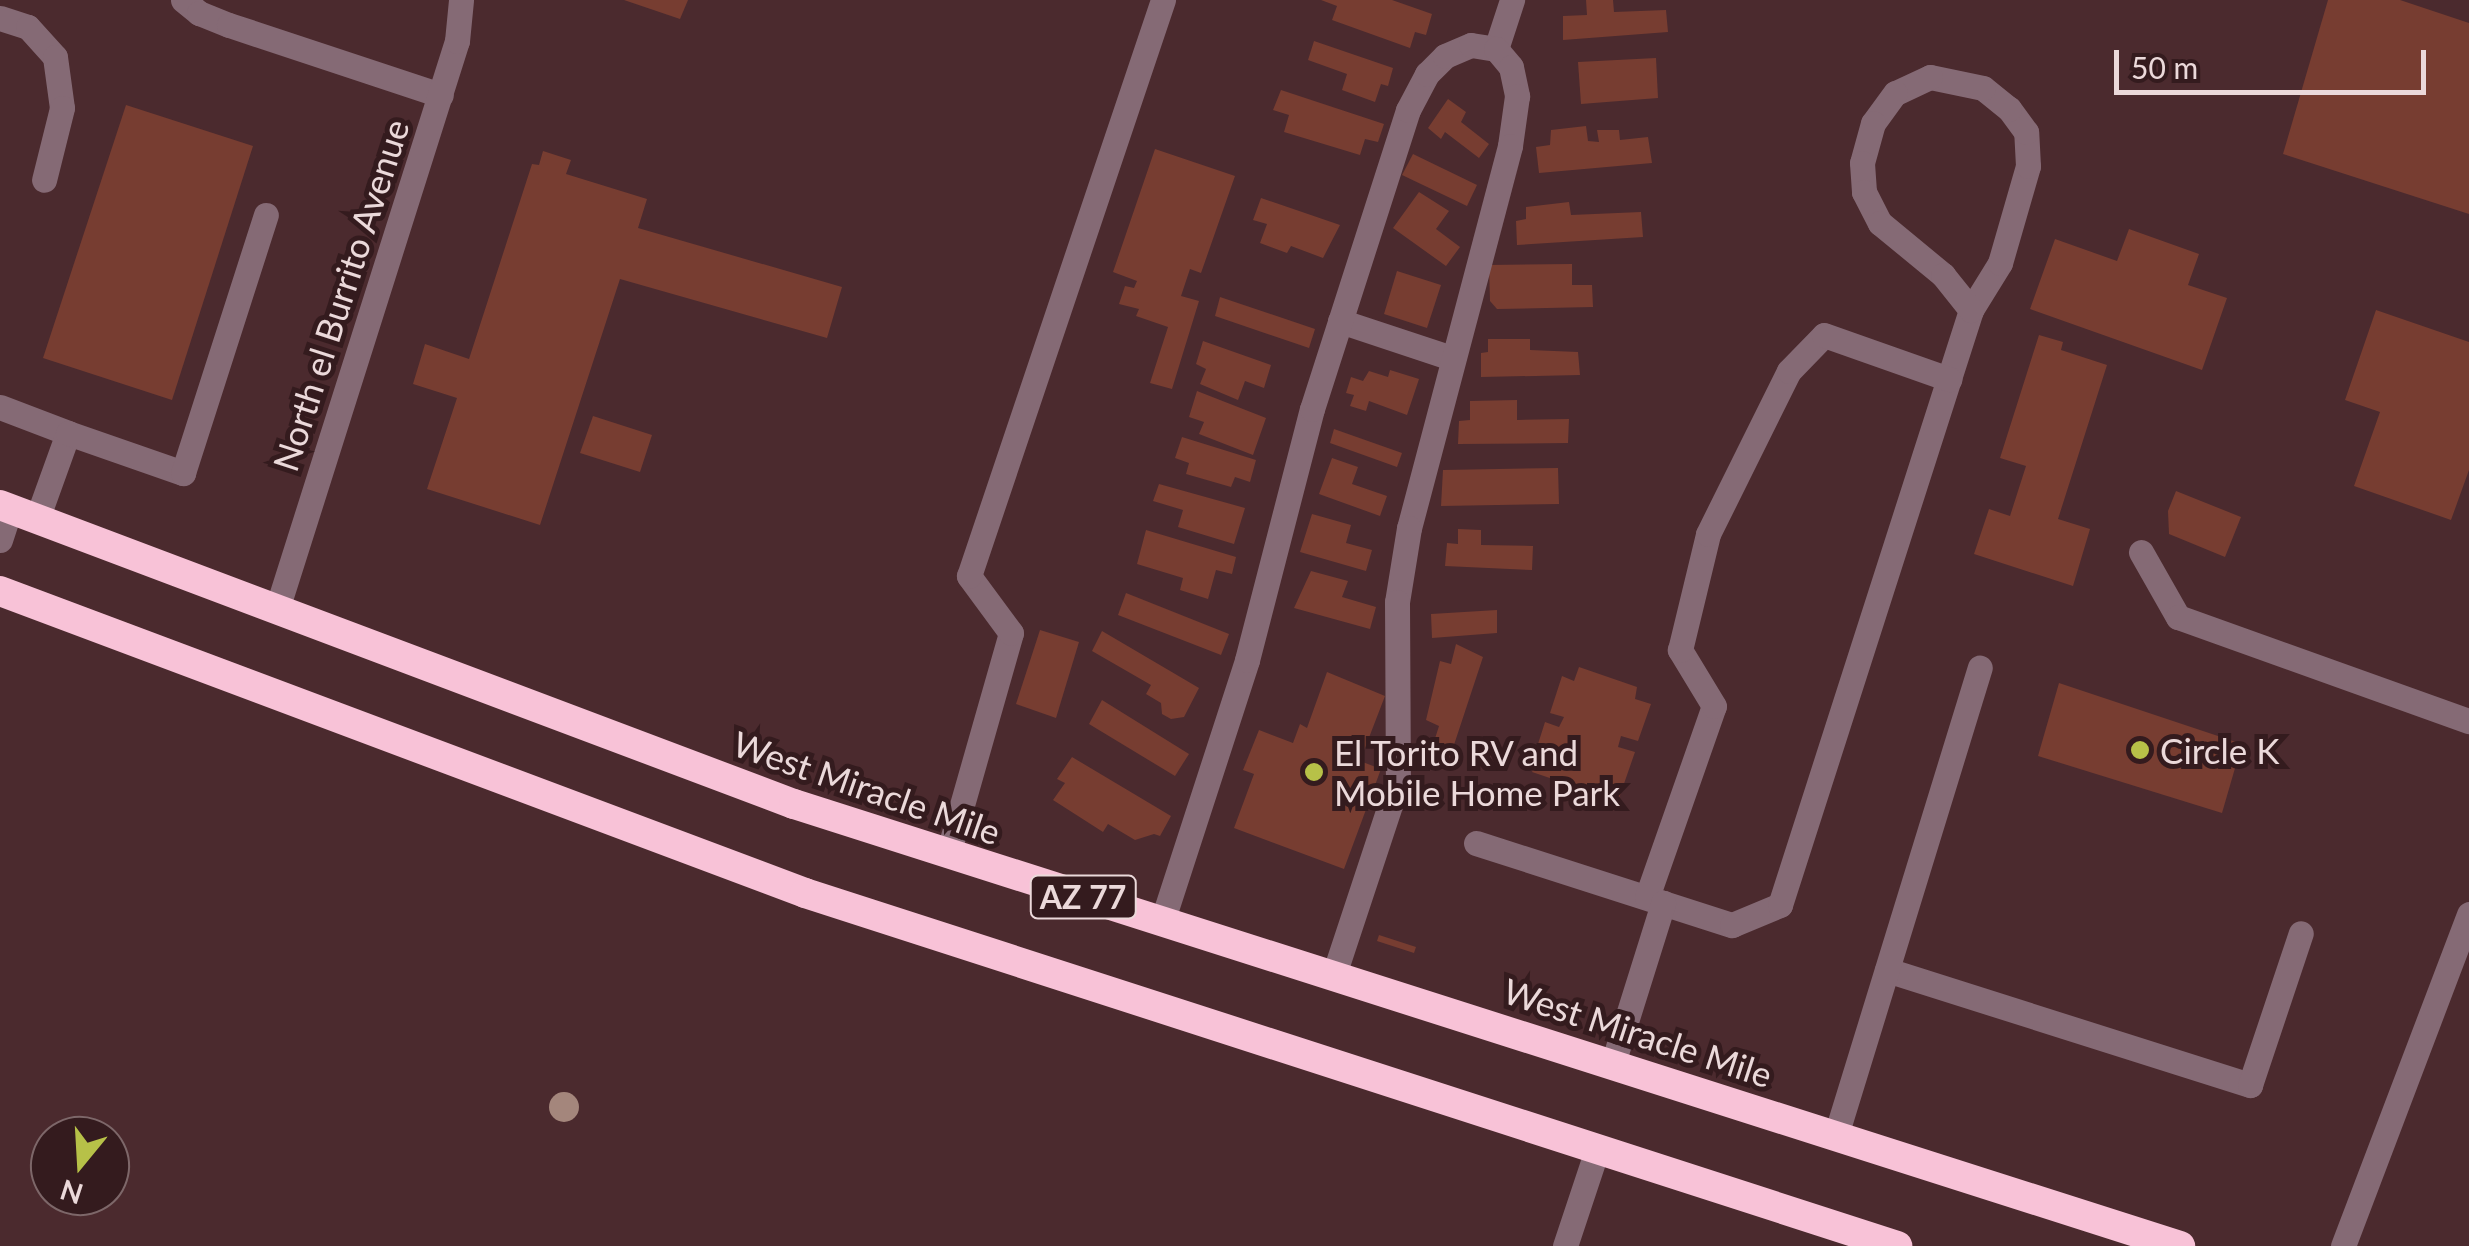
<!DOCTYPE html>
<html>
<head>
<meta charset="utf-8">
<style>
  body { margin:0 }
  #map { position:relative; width:2469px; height:1246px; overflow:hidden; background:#3e2527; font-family:Lato,sans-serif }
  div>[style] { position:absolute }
  .built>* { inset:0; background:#4b2a2e }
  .building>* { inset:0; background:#773d31 }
  .minor>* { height:25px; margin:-12.5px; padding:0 12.5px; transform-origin:12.5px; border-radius:12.5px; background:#856a75 }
  .highway>* { height:30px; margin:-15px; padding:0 15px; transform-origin:15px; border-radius:15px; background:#f8c2d7 }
  .trees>* { width:30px; height:30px; margin:-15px; border-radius:50%; background:#a4867c }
  .dots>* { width:28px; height:28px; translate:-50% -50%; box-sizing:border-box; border:5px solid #341b1e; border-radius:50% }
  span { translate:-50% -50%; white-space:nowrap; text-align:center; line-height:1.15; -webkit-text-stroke:10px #341b1e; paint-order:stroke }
  .shield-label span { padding:2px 8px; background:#341b1e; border:2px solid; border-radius:8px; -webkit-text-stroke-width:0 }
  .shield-label { font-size:32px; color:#ebd9da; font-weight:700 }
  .street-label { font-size:35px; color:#ebd9da }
  .poi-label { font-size:35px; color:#ebd9da }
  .left { translate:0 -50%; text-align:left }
  .north { position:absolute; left:30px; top:1116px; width:100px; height:100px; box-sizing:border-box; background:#341b1e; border:2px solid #7d6769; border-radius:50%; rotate:198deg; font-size:28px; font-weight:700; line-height:40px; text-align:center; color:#ebd9da }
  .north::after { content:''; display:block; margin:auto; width:35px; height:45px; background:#b7c148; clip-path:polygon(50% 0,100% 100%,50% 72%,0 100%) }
  .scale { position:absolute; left:2114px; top:50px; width:312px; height:45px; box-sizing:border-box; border:5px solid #ebd9da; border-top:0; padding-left:12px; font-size:30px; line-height:35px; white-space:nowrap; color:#ebd9da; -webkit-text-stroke:8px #341b1e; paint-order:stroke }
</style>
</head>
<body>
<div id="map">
  <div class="built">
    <div style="clip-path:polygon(evenodd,0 0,2469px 0,2469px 1246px,0 1246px,0 0,50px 1136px,110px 1136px,110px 1196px,50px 1196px,50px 1136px)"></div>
  </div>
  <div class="building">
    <div style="clip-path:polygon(624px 0,688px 0,680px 19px)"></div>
    <div style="clip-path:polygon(1321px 0,1392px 0,1432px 14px,1426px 35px,1415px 32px,1410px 48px,1332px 20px,1337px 6px)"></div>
    <div style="clip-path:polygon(1586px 0,1613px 0,1614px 12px,1666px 10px,1668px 32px,1563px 40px,1563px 16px,1587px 15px)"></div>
    <div style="clip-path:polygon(2328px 0,2400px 0,2469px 23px,2469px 214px,2283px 154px)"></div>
    <div style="clip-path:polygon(1314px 41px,1393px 68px,1388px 86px,1381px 84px,1375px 102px,1342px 90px,1347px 74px,1308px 60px)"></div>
    <div style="clip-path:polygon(1656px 58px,1658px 98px,1581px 104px,1578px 62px)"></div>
    <div style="clip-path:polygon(1281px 90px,1384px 124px,1378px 142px,1365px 139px,1360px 155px,1284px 132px,1289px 115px,1273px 110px)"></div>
    <div style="clip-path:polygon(1448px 99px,1466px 112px,1461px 122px,1489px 144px,1479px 158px,1445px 132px,1441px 139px,1428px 128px)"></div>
    <div style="clip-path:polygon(126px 105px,253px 146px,172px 400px,43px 358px)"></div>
    <div style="clip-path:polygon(1586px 126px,1588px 141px,1599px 142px,1597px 130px,1619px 130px,1620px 140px,1648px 137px,1652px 163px,1539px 173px,1536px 147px,1550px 145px,1551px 130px)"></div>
    <div style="clip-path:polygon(1155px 149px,1235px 176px,1201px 273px,1190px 269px,1181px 296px,1199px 301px,1172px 389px,1150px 383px,1168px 327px,1136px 316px,1139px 309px,1119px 304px,1125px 286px,1134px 288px,1137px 281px,1113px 272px)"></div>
    <div style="clip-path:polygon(543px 151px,571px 160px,566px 174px,647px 199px,638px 228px,842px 287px,827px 338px,620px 279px,540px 525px,427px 489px,457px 398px,413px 384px,425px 344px,469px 359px,532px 164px,539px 165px)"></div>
    <div style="clip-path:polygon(1413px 154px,1477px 185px,1467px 206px,1402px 175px)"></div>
    <div style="clip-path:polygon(1419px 192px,1449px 211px,1436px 229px,1460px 247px,1446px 266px,1393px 228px)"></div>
    <div style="clip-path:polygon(1261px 198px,1340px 225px,1323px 258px,1291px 246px,1287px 253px,1260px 243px,1267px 224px,1253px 220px)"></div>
    <div style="clip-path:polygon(1569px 202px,1571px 215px,1641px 212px,1643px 237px,1517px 245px,1516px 221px,1526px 219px,1526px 207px)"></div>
    <div style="clip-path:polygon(2129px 229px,2199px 254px,2188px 285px,2227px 298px,2202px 370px,2030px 309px,2055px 239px,2117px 261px)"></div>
    <div style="clip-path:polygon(1572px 264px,1572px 285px,1592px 285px,1593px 307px,1497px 309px,1490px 301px,1489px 265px)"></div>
    <div style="clip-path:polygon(1397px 271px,1441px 285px,1427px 328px,1384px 314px)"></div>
    <div style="clip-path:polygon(1220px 297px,1315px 329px,1309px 348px,1215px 316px)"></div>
    <div style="clip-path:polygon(2376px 310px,2469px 342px,2469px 470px,2451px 520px,2354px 486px,2380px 412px,2345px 400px)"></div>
    <div style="clip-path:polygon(2039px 335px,2063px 342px,2061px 350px,2107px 365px,2058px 519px,2090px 529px,2073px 586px,1974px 554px,1989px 509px,2010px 516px,2026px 466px,2000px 458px)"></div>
    <div style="clip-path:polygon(1488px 339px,1530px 339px,1530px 350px,1578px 352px,1580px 375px,1481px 377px,1481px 353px,1488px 352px)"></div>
    <div style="clip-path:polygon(1203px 341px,1271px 365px,1264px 388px,1245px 381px,1238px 400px,1200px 384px,1206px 369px,1196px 364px)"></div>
    <div style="clip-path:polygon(1390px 370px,1419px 379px,1407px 415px,1369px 401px,1366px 411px,1350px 406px,1354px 395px,1346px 393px,1351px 377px,1363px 381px,1369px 371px,1388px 377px)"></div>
    <div style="clip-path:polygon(1197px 391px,1266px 418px,1253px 455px,1199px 434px,1204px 422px,1189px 417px)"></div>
    <div style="clip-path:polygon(1517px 400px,1517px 420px,1569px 419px,1568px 443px,1458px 444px,1459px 421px,1470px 420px,1470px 401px)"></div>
    <div style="clip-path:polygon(593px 416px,652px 435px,640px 472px,580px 453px)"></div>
    <div style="clip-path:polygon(1334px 429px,1402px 453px,1397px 467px,1330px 443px)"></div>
    <div style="clip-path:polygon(1182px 437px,1256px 460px,1250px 482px,1235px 477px,1231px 487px,1186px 474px,1189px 463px,1175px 458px)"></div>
    <div style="clip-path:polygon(1332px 458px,1358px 467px,1352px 484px,1387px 496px,1380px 516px,1319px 494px)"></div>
    <div style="clip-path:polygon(1558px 468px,1559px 504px,1441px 506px,1443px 470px)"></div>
    <div style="clip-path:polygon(1159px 484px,1245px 508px,1234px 544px,1178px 527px,1183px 510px,1153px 501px)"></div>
    <div style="clip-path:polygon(2176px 491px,2241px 517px,2225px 557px,2169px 534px,2168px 511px)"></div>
    <div style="clip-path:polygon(1312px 514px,1351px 525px,1346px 543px,1372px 550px,1366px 571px,1300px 552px)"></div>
    <div style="clip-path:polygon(1458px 529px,1481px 530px,1481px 545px,1533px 546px,1532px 570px,1445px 566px,1447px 543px,1458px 544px)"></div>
    <div style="clip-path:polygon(1146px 530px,1236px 557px,1232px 574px,1216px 570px,1208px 599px,1180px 590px,1183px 578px,1137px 564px)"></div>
    <div style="clip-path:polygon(1311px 571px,1348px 581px,1342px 597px,1376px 607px,1370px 629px,1294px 608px)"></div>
    <div style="clip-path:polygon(1126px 593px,1229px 634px,1221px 655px,1118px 615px)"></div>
    <div style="clip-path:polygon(1497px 610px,1497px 633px,1432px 638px,1431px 614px)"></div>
    <div style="clip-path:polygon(1040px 630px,1079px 642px,1056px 718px,1016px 704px)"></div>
    <div style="clip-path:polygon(1102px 631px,1199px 688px,1184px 717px,1171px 719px,1162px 714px,1161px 703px,1146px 694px,1151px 685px,1092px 651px)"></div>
    <div style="clip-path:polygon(1456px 644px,1483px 657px,1450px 757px,1431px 751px,1439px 726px,1426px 720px,1440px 661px,1451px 664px)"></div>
    <div style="clip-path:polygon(1579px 667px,1637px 687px,1635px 699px,1651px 704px,1638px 741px,1621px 736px,1618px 747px,1635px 752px,1618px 801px,1532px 772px,1545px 747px,1538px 744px,1545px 722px,1559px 727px,1564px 717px,1550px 713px,1562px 676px,1574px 681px)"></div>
    <div style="clip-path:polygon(1327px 672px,1385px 696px,1360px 761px,1381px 769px,1344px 869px,1234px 828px,1254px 774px,1243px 770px,1259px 730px,1293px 743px,1300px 724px,1307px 728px)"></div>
    <div style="clip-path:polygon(2059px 683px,2242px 744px,2222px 813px,2038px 756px)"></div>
    <div style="clip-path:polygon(1102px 700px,1189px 754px,1175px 776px,1089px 724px)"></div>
    <div style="clip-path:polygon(1072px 757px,1171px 816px,1160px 836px,1154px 834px,1135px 840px,1108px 824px,1103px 832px,1053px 800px,1065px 783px,1057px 779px)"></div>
    <div style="clip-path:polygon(1379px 935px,1416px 947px,1414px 953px,1377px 941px)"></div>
  </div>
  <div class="minor">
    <div style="left:183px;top:0;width:21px;rotate:39deg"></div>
    <div style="left:199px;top:13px;width:32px;rotate:22deg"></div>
    <div style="left:229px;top:25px;width:223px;rotate:18.3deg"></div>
    <div style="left:0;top:18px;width:29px;rotate:18deg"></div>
    <div style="left:28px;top:27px;width:40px;rotate:48deg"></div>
    <div style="left:55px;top:57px;width:51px;rotate:82.2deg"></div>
    <div style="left:62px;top:108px;width:74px;rotate:104deg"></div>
    <div style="left:1496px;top:49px;width:52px;rotate:-71.9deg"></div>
    <div style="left:1340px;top:321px;width:118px;rotate:18.3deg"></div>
    <div style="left:0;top:407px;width:73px;rotate:20.9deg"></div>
    <div style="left:37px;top:519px;width:91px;rotate:-70.2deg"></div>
    <div style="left:68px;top:433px;width:122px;rotate:19.2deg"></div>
    <div style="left:183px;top:473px;width:271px;rotate:-72.2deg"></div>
    <div style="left:0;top:540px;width:33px;rotate:-72deg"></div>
    <div style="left:2141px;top:552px;width:75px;rotate:60.4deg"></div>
    <div style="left:2178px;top:617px;width:309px;rotate:19.7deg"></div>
    <div style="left:277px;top:609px;width:596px;rotate:-72.42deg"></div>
    <div style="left:457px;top:41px;width:41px;rotate:-84.4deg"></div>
    <div style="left:1476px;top:843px;width:269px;rotate:17.8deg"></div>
    <div style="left:1732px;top:925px;width:52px;rotate:-22.6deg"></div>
    <div style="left:1780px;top:905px;width:625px;rotate:-72.2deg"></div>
    <div style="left:1971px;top:310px;width:55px;rotate:-58.3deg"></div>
    <div style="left:2000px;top:263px;width:101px;rotate:-73.9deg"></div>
    <div style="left:2028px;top:166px;width:34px;rotate:-93deg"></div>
    <div style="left:2026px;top:132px;width:29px;rotate:-126deg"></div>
    <div style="left:2009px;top:109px;width:33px;rotate:-141deg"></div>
    <div style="left:1983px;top:88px;width:54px;rotate:-168.3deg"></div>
    <div style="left:1930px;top:77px;width:38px;rotate:155deg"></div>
    <div style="left:1895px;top:93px;width:37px;rotate:126deg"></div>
    <div style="left:1873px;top:123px;width:41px;rotate:105.4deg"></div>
    <div style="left:1862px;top:163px;width:29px;rotate:86deg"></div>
    <div style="left:1864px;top:192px;width:35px;rotate:63deg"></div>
    <div style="left:1880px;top:223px;width:82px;rotate:39.5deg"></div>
    <div style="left:1943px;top:275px;width:45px;rotate:51.3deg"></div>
    <div style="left:948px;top:854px;width:230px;rotate:-74.1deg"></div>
    <div style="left:1011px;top:633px;width:71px;rotate:-126.4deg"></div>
    <div style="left:969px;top:576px;width:608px;rotate:-71.39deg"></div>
    <div style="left:1647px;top:897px;width:202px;rotate:-70.7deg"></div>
    <div style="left:1714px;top:706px;width:66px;rotate:-121.3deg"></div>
    <div style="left:1680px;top:650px;width:119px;rotate:-76.4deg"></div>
    <div style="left:1708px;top:534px;width:182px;rotate:-63.6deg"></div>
    <div style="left:1789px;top:371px;width:50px;rotate:-45.8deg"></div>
    <div style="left:1824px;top:335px;width:133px;rotate:19.4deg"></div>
    <div style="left:1162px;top:922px;width:275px;rotate:-72deg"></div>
    <div style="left:1247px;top:660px;width:259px;rotate:-75.5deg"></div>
    <div style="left:1312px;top:409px;width:314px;rotate:-72.2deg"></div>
    <div style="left:1408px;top:110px;width:41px;rotate:-62.2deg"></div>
    <div style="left:1427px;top:74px;width:25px;rotate:-45deg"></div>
    <div style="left:1445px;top:56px;width:28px;rotate:-23deg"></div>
    <div style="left:1471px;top:45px;width:25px;rotate:9deg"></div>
    <div style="left:1496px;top:49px;width:23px;rotate:50deg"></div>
    <div style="left:1511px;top:67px;width:30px;rotate:78deg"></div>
    <div style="left:1517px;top:96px;width:50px;rotate:98deg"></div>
    <div style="left:1510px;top:146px;width:395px;rotate:104.8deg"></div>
    <div style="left:1409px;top:528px;width:75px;rotate:99.2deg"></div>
    <div style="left:1397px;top:602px;width:179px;rotate:89.7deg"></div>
    <div style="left:1398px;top:781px;width:204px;rotate:108.3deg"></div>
    <div style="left:1887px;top:970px;width:381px;rotate:17.6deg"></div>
    <div style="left:2250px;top:1085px;width:160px;rotate:-71.5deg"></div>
    <div style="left:1613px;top:1063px;width:168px;rotate:-72.6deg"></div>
    <div style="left:1836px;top:1135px;width:489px;rotate:-72.9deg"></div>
    <div style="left:1565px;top:1246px;width:101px;rotate:-71.6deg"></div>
    <div style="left:2343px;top:1246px;width:355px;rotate:-69.2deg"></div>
  </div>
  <div class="highway">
    <div style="left:0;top:505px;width:848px;rotate:20.64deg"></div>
    <div style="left:794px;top:804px;width:1455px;rotate:17.69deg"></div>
    <div style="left:0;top:591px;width:860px;rotate:20.56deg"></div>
    <div style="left:805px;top:893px;width:1148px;rotate:17.91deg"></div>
  </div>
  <div class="trees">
    <div style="left:564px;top:1107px"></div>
  </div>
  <div class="dots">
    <div style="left:2140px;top:750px;background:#b7c148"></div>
    <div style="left:1314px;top:772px;background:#b7c148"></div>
  </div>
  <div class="shield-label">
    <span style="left:1083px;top:897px">AZ 77</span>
  </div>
  <div class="street-label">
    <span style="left:340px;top:295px;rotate:-72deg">North el Burrito Avenue</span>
    <span style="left:867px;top:787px;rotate:19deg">West Miracle Mile</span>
    <span style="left:1638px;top:1032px;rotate:18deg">West Miracle Mile</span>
  </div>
  <div class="poi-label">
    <span class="left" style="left:2160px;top:750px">Circle K</span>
    <span class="left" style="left:1334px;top:772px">El Torito RV and<br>Mobile Home Park</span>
  </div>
  <div class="north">N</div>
  <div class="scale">50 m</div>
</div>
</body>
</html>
